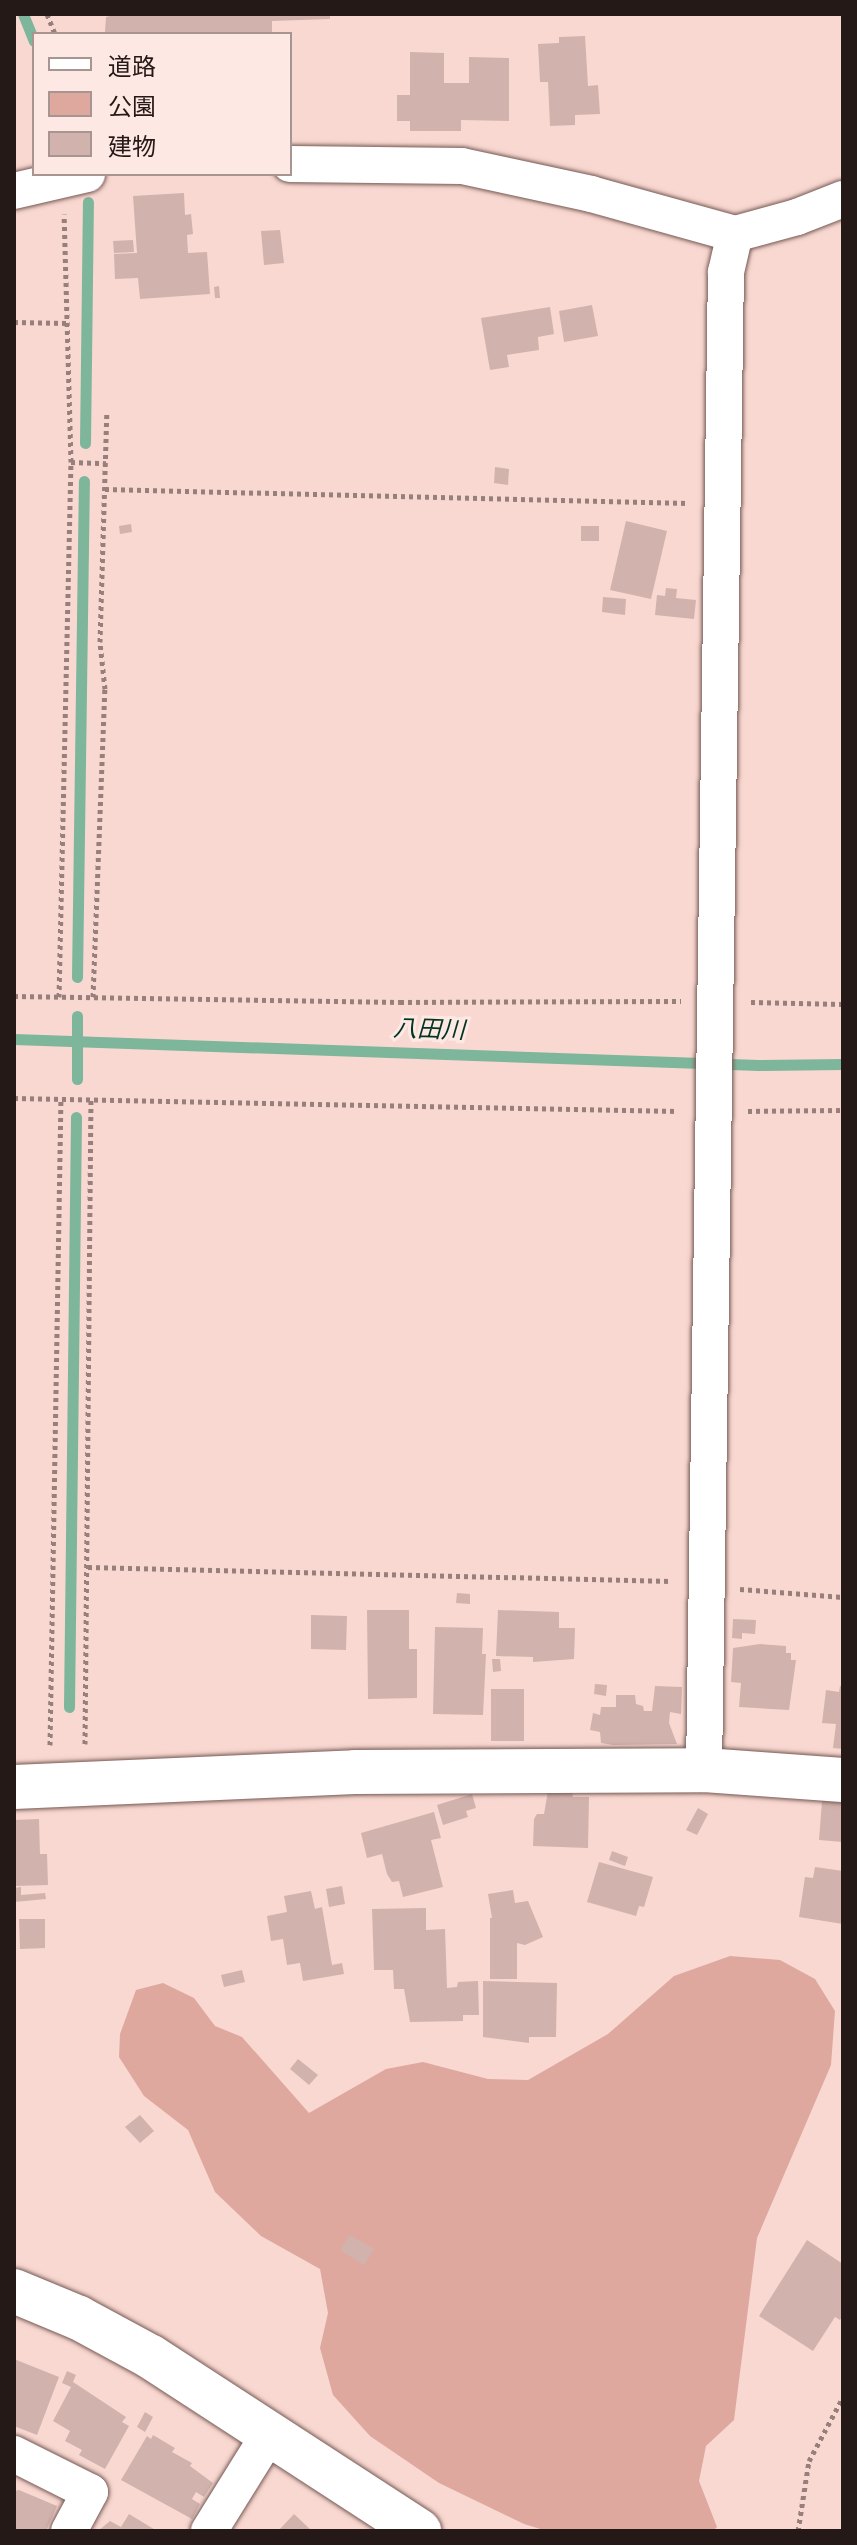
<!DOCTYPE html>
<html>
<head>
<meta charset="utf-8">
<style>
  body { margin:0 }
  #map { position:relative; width:857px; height:2545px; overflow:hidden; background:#f9d8d1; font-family:"Asap Condensed","Noto Sans JP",sans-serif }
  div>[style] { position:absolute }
  .green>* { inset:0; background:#dea89e }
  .stream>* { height:11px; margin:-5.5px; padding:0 5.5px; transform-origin:5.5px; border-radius:5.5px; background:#7db69a }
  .building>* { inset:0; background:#d2b2ac }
  .path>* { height:5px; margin-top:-2.5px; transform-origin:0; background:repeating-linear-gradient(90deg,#97807b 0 4px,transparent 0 8px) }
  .roads { filter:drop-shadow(0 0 2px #755954) drop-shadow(0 0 2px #755954) }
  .street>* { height:36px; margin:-18px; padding:0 18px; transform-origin:18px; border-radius:18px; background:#fff }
  .secondary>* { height:44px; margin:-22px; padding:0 22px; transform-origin:22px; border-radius:22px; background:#fff }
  span { translate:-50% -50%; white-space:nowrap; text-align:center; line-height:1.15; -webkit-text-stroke:6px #fde8e4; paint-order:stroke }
  .water-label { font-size:24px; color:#023422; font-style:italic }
  .frame { position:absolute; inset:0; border:16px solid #251917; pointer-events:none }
  .legend { position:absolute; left:32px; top:32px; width:260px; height:144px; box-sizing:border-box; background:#fde8e4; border:2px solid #a79592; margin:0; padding:10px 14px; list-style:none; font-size:24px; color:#251917 }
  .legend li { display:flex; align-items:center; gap:16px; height:40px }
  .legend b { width:40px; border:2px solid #a79592 }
</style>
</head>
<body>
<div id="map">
  <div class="green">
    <div style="clip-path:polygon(730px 1956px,780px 1960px,815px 1979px,835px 2011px,831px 2065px,757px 2238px,734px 2420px,706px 2446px,699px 2481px,717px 2527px,713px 2531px,547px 2531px,524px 2524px,439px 2483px,370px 2436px,333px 2395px,320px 2348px,328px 2313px,320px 2269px,261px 2236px,215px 2192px,188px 2130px,144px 2096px,119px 2057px,120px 2034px,136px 1990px,163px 1983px,194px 1998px,215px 2026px,242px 2037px,309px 2113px,386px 2069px,423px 2062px,488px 2079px,528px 2080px,608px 2034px,674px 1976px)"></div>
  </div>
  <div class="stream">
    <div style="left:23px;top:14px;width:29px;rotate:68deg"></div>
    <div style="left:85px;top:443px;width:241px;rotate:-89.3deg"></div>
    <div style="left:77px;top:977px;width:496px;rotate:-89.2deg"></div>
    <div style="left:14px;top:1039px;width:745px;rotate:2deg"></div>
    <div style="left:759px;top:1065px;width:84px;rotate:-0.7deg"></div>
    <div style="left:77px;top:1079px;width:63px;rotate:-90deg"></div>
    <div style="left:69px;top:1707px;width:590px;rotate:-89.32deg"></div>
  </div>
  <div class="building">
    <div style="clip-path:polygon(118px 14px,330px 14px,330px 19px,272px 21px,272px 34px,105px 32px,106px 17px)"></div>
    <div style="clip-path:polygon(585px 36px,588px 86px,598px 85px,600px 114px,575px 115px,575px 125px,550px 126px,548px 82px,540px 82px,538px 44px,559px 43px,559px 37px)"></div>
    <div style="clip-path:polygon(410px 52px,444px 53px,444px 83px,469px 83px,469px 57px,509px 58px,509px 121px,461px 120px,461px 131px,410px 131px,410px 121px,397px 121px,397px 95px,410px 95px)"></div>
    <div style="clip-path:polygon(184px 193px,185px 215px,191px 214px,193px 234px,187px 235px,188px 253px,207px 252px,210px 294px,140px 299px,138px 278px,115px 279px,114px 254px,137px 253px,133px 196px)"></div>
    <div style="clip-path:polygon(280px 230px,284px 263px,264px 265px,261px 231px)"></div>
    <div style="clip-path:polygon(133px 240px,134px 252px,114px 253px,113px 241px)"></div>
    <div style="clip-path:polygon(219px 286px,220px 298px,215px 298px,214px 287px)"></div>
    <div style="clip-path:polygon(592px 305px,598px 336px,564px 342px,559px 311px)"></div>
    <div style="clip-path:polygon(550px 307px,554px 334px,538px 337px,539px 350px,507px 355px,509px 367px,490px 370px,481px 318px)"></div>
    <div style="clip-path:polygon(495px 467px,509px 469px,508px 485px,494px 483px)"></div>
    <div style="clip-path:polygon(626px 521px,667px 531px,651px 599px,610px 590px)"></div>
    <div style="clip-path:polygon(131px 524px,132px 532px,120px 534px,119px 526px)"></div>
    <div style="clip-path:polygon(581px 526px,599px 526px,599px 541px,581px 541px)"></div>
    <div style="clip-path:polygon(666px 588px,677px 589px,676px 598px,696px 600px,694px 619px,655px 615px,657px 595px,665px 596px)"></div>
    <div style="clip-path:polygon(603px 597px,626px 599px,625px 615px,602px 612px)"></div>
    <div style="clip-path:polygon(457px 1593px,470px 1594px,470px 1604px,456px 1603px)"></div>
    <div style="clip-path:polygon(367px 1610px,409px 1610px,409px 1649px,417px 1649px,417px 1698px,368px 1699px)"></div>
    <div style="clip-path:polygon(498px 1610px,559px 1612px,559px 1628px,575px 1628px,574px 1659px,533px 1662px,533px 1657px,496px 1656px)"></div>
    <div style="clip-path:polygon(311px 1615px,347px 1616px,346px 1650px,311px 1649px)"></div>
    <div style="clip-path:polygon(733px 1619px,756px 1620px,755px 1634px,742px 1633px,742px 1639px,732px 1638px)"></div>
    <div style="clip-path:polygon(435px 1627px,483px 1628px,482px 1654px,486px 1654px,483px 1715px,433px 1714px)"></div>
    <div style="clip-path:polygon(760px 1644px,786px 1646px,786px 1653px,791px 1653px,791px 1660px,796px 1660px,789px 1710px,739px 1707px,741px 1683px,731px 1682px,733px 1648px)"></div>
    <div style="clip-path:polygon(492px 1659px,500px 1659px,501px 1671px,493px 1672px)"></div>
    <div style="clip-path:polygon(595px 1684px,607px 1685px,606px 1696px,594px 1694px)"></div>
    <div style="clip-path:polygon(655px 1686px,682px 1687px,681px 1714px,670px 1712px,669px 1723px,677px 1744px,613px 1745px,601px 1743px,600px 1732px,590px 1730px,593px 1713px,600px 1715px,601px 1707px,616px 1707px,616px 1695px,635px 1695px,636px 1704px,643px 1706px,644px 1711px,652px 1711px)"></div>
    <div style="clip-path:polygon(840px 1686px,843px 1686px,843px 1749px,833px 1748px,836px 1724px,822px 1723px,826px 1690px,839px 1692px)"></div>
    <div style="clip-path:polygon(491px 1689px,524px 1689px,524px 1741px,491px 1741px)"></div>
    <div style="clip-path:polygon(548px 1791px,572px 1792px,573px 1797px,589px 1797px,588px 1848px,533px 1846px,534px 1819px,537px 1814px,544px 1814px)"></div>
    <div style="clip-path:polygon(472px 1794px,476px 1808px,466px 1811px,468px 1817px,443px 1825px,437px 1805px)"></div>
    <div style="clip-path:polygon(822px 1801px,843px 1803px,843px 1842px,819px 1840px)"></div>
    <div style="clip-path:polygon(698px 1808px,708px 1814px,697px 1835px,686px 1830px)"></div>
    <div style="clip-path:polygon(434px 1812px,441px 1838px,431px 1840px,443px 1887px,403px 1897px,399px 1881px,392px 1882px,387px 1874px,382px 1854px,367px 1858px,361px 1833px)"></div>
    <div style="clip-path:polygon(39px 1819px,40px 1854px,47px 1854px,48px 1885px,14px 1886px,14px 1820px)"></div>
    <div style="clip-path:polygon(612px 1851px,628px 1857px,625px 1866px,609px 1860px)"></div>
    <div style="clip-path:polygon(599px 1862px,653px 1877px,644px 1907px,639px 1906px,636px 1916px,587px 1902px)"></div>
    <div style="clip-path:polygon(815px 1867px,843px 1871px,843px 1924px,799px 1917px,805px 1877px,813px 1878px)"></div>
    <div style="clip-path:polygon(342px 1886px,345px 1904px,329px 1907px,326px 1889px)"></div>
    <div style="clip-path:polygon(21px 1887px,21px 1895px,45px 1893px,46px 1899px,14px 1902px,14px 1888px)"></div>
    <div style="clip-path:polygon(513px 1890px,515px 1903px,528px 1901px,543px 1937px,525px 1945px,517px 1943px,517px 1979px,490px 1979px,490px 1918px,492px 1918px,488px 1894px)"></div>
    <div style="clip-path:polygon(311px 1891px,315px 1909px,322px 1907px,332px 1965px,342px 1963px,344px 1974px,303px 1981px,300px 1963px,287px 1965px,283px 1939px,271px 1941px,267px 1916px,287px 1912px,284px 1896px)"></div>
    <div style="clip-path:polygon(426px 1908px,426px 1930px,445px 1929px,447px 1988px,457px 1987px,458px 1982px,478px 1981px,479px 2015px,463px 2015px,463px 2021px,410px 2022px,404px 1989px,394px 1989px,393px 1970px,374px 1970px,372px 1909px)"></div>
    <div style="clip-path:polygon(19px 1919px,45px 1919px,45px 1948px,20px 1949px)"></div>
    <div style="clip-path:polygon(242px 1970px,245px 1982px,224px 1987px,221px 1975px)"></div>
    <div style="clip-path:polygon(483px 1981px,557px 1983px,556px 2037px,529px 2037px,529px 2043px,483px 2037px)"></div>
    <div style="clip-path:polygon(298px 2059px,318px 2075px,309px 2085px,290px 2069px)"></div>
    <div style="clip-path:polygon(140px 2115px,154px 2131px,140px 2143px,125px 2127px)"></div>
    <div style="clip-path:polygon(350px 2235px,374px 2249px,364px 2265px,340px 2250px)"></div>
    <div style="clip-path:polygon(807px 2240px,843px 2264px,843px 2315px,840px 2320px,835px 2317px,813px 2351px,759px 2316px)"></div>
    <div style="clip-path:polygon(14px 2359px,59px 2377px,37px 2435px,14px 2426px)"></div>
    <div style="clip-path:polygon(67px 2371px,76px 2375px,73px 2382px,126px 2417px,122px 2422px,129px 2426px,105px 2469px,79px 2455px,82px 2450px,65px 2441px,70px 2431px,53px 2421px,71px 2387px,62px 2383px)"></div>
    <div style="clip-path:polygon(145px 2412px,153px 2417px,145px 2432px,137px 2427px)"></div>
    <div style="clip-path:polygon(153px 2435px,175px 2448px,172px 2452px,192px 2463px,190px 2466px,213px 2483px,204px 2497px,196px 2492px,192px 2499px,200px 2504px,192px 2519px,121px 2480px,147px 2436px,151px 2439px)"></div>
    <div style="clip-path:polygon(19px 2490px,57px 2506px,46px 2531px,14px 2531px,14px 2491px)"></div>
    <div style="clip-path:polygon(129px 2514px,157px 2531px,98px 2531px,110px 2521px,121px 2527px)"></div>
    <div style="clip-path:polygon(294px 2514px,312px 2531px,278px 2531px)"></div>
  </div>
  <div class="path">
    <div style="left:47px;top:14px;width:22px;rotate:68deg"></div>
    <div style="left:14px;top:322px;width:53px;rotate:1.1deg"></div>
    <div style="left:71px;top:462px;width:35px;rotate:2deg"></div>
    <div style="left:105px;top:489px;width:583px;rotate:1.38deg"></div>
    <div style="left:14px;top:996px;width:386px;rotate:0.9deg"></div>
    <div style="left:400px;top:1002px;width:281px;rotate:-0.2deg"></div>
    <div style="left:59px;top:997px;width:535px;rotate:-88.72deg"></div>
    <div style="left:71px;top:462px;width:248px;rotate:-91.6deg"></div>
    <div style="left:93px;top:997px;width:308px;rotate:-87.8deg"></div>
    <div style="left:105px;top:689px;width:47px;rotate:-96.1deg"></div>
    <div style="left:100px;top:642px;width:231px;rotate:-88.3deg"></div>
    <div style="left:751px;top:1002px;width:92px;rotate:1.2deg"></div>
    <div style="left:14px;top:1098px;width:664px;rotate:1.12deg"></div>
    <div style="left:748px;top:1111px;width:95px;rotate:-0.6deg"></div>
    <div style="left:88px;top:1567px;width:583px;rotate:1.38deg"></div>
    <div style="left:740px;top:1589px;width:103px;rotate:4.4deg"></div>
    <div style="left:85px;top:1744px;width:645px;rotate:-89.47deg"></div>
    <div style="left:50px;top:1745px;width:647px;rotate:-89.03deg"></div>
    <div style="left:798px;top:2531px;width:71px;rotate:-81.1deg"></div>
    <div style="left:809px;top:2461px;width:72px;rotate:-62deg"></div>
  </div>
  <div class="roads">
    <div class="street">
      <div style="left:290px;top:164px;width:172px;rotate:0.7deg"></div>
      <div style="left:462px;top:166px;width:132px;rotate:12.2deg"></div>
      <div style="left:591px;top:194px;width:149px;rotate:15.5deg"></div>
      <div style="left:735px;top:234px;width:64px;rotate:-15.3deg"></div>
      <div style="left:797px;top:217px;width:49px;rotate:-21.4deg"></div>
      <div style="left:14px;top:191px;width:75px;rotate:-13.1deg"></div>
      <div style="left:704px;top:1770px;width:1498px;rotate:-89.16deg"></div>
      <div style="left:726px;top:272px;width:39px;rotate:-77deg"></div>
      <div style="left:14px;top:2454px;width:85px;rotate:26.6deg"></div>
      <div style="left:90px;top:2492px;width:44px;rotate:118.3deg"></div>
      <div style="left:209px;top:2531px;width:115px;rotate:-58.1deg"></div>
    </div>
    <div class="secondary">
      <div style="left:14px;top:1787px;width:341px;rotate:-2.5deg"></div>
      <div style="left:355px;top:1772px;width:349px;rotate:-0.3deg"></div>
      <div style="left:704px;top:1770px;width:139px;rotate:4.1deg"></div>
      <div style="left:14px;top:2291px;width:70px;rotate:22.6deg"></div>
      <div style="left:79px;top:2318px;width:82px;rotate:28.4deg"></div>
      <div style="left:151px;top:2357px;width:320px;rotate:33deg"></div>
    </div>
  </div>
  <div class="water-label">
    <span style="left:429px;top:1029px;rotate:2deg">八田川</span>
  </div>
  <div class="frame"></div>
  <ul class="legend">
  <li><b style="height:10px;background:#fff"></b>道路</li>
  <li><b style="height:22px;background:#dea89e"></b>公園</li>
  <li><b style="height:22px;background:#d2b2ac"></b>建物</li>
  </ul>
</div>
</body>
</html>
